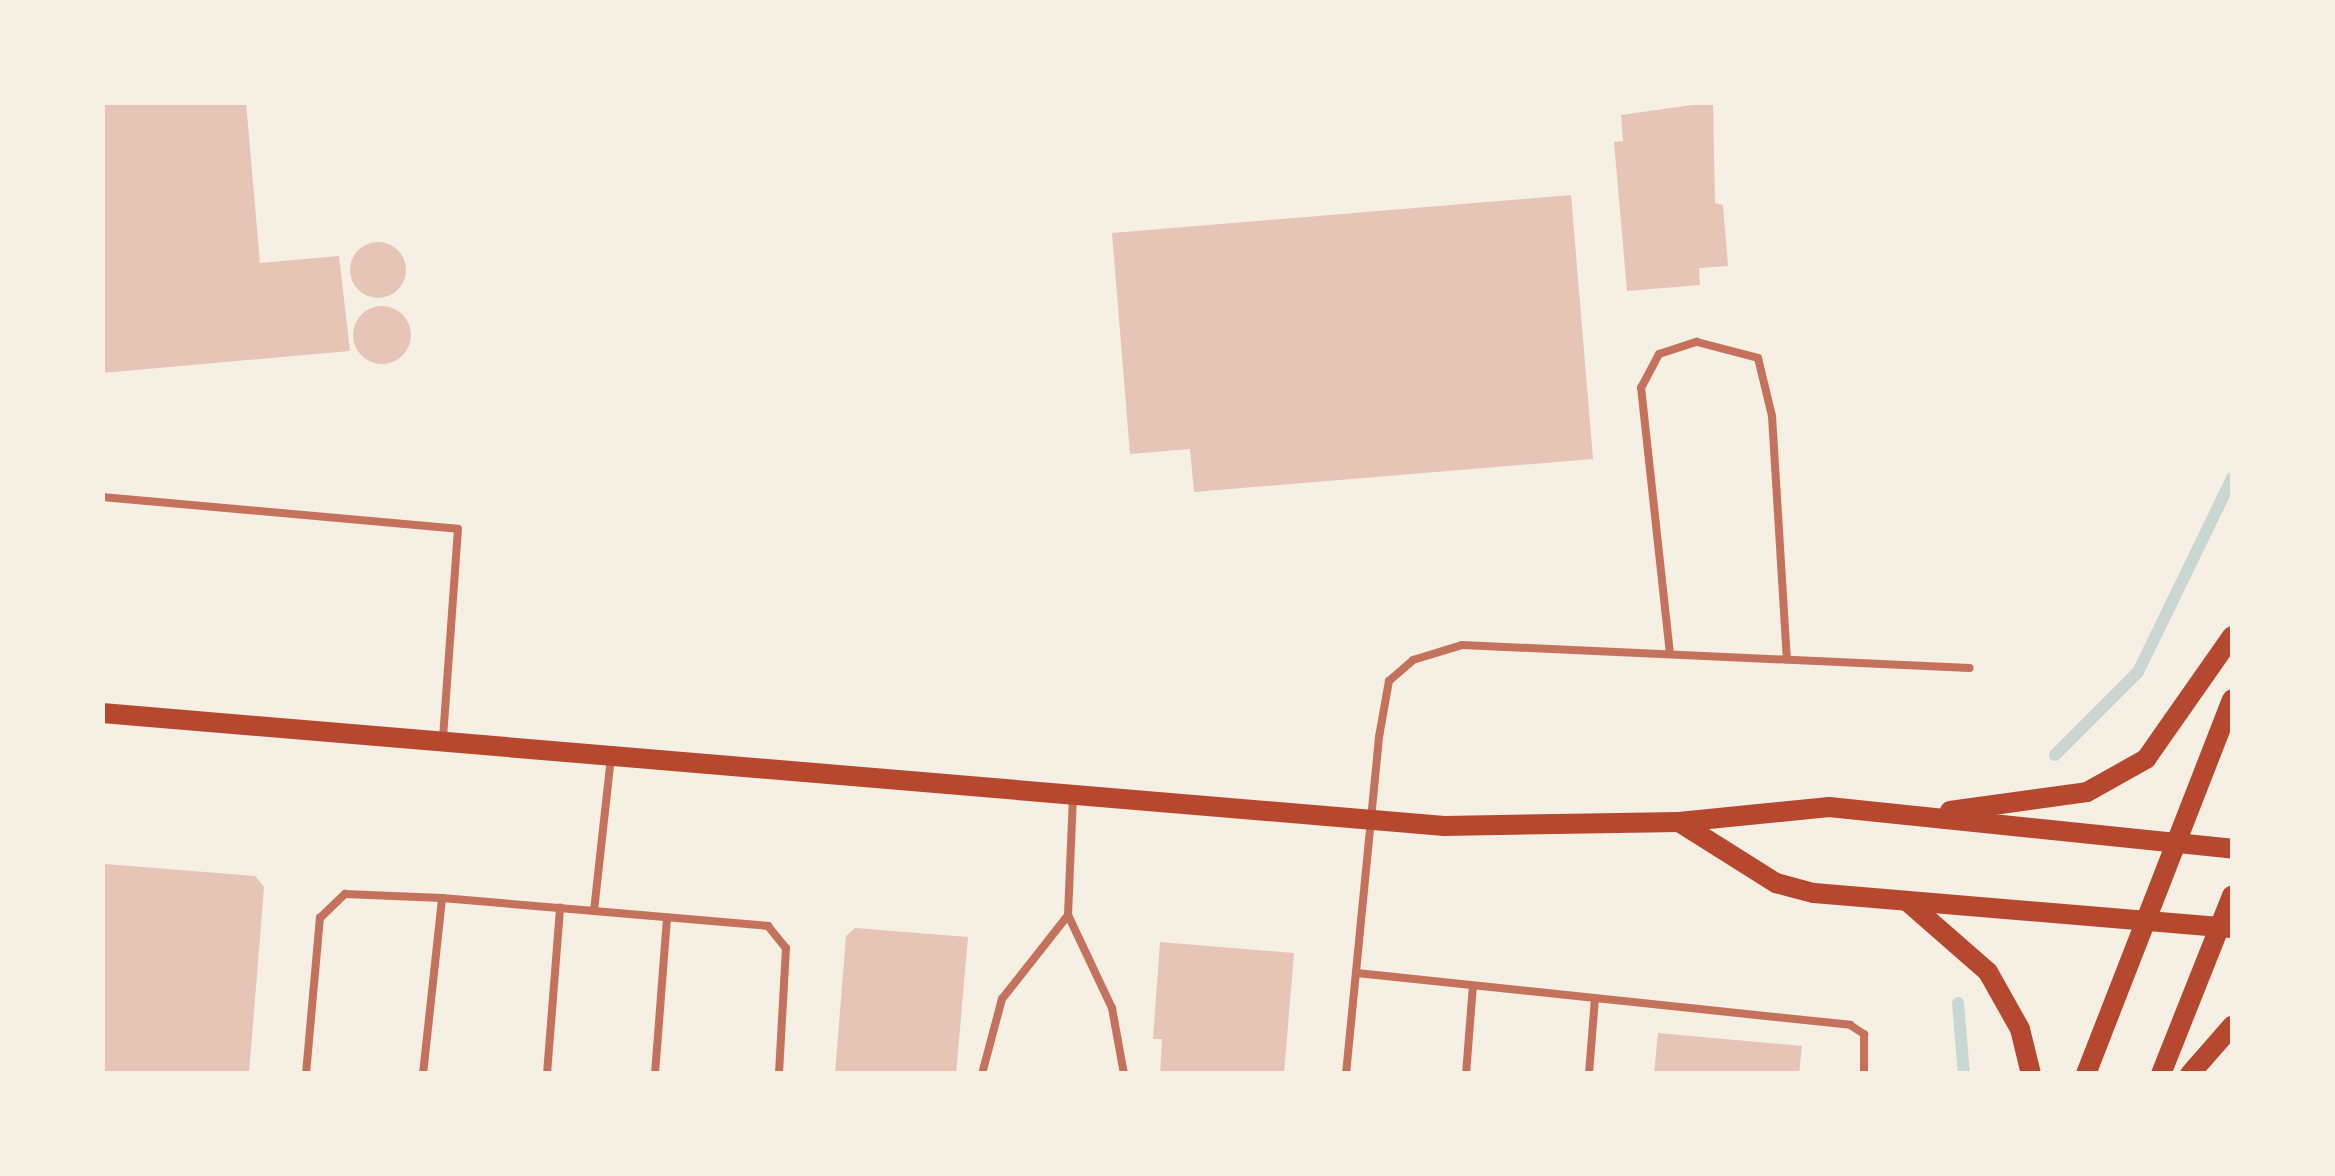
<!DOCTYPE html>
<html>
<head>
<meta charset="utf-8">
<style>
  body { margin:0 }
  #map { position:relative; width:2335px; height:1176px; overflow:hidden; background:#f6efe4; font-family:Ubuntu,sans-serif }
  div>[style] { position:absolute }
  .stream>* { height:12px; margin:-6px; padding:0 6px; transform-origin:6px; border-radius:6px; background:#c9d6d2 }
  .building>* { inset:0; background:#e6c5b7 }
  .round { border-radius:50% }
  .service>* { height:8px; margin:-4px; padding:0 4px; transform-origin:4px; border-radius:4px; background:#c5725c }
  .secondary>* { height:20px; margin:-10px; padding:0 10px; transform-origin:10px; border-radius:10px; background:#b5482f }
  span { translate:-50% -50%; white-space:nowrap; text-align:center; line-height:1.15; -webkit-text-stroke:8px #f6efe4; paint-order:stroke }
  .frame { position:absolute; inset:0; border:105px solid #f6efe4; pointer-events:none }
</style>
</head>
<body>
<div id="map">
  <div class="stream">
    <div style="left:2055px;top:755px;width:117px;rotate:-45deg"></div>
    <div style="left:2138px;top:672px;width:216px;rotate:-64.1deg"></div>
    <div style="left:1958px;top:1003px;width:71px;rotate:85.2deg"></div>
  </div>
  <div class="building">
    <div style="clip-path:polygon(102px 102px,246px 102px,260px 263px,339px 256px,350px 351px,102px 373px)"></div>
    <div style="clip-path:polygon(1713px 102px,1715px 203px,1723px 205px,1728px 266px,1699px 268px,1700px 285px,1627px 291px,1614px 142px,1623px 141px,1621px 115px)"></div>
    <div style="clip-path:polygon(1571px 195px,1593px 459px,1194px 492px,1190px 449px,1130px 454px,1112px 233px)"></div>
    <div class="round" style="left:350px;top:242px;width:56px;height:56px"></div>
    <div class="round" style="left:353px;top:306px;width:58px;height:58px"></div>
    <div style="clip-path:polygon(105px 864px,255px 876px,264px 887px,249px 1074px,102px 1074px)"></div>
    <div style="clip-path:polygon(855px 928px,968px 937px,956px 1074px,835px 1074px,846px 936px)"></div>
    <div style="clip-path:polygon(1160px 942px,1294px 953px,1284px 1074px,1160px 1074px,1162px 1039px,1153px 1039px)"></div>
    <div style="clip-path:polygon(1658px 1033px,1802px 1046px,1799px 1074px,1654px 1074px)"></div>
  </div>
  <div class="service">
    <div style="left:102px;top:497px;width:357px;rotate:5.1deg"></div>
    <div style="left:458px;top:529px;width:210px;rotate:94.1deg"></div>
    <div style="left:1670px;top:654px;width:268px;rotate:-96.2deg"></div>
    <div style="left:1641px;top:388px;width:38px;rotate:-62deg"></div>
    <div style="left:1659px;top:354px;width:40px;rotate:-18deg"></div>
    <div style="left:1697px;top:342px;width:63px;rotate:14.7deg"></div>
    <div style="left:1758px;top:358px;width:60px;rotate:76.4deg"></div>
    <div style="left:1772px;top:416px;width:244px;rotate:86.5deg"></div>
    <div style="left:1073px;top:796px;width:119px;rotate:92.4deg"></div>
    <div style="left:1068px;top:915px;width:103px;rotate:64.7deg"></div>
    <div style="left:1112px;top:1008px;width:67px;rotate:79.7deg"></div>
    <div style="left:594px;top:911px;width:175px;rotate:4.9deg"></div>
    <div style="left:768px;top:926px;width:28px;rotate:51deg"></div>
    <div style="left:786px;top:948px;width:126px;rotate:93.2deg"></div>
    <div style="left:1357px;top:973px;width:496px;rotate:6deg"></div>
    <div style="left:1850px;top:1025px;width:17px;rotate:33deg"></div>
    <div style="left:1864px;top:1034px;width:40px;rotate:90deg"></div>
    <div style="left:306px;top:1074px;width:157px;rotate:-84.9deg"></div>
    <div style="left:320px;top:918px;width:35px;rotate:-44deg"></div>
    <div style="left:345px;top:894px;width:97px;rotate:2.4deg"></div>
    <div style="left:423px;top:1074px;width:177px;rotate:-83.8deg"></div>
    <div style="left:442px;top:898px;width:153px;rotate:4.9deg"></div>
    <div style="left:594px;top:911px;width:156px;rotate:-83.7deg"></div>
    <div style="left:547px;top:1074px;width:167px;rotate:-85.5deg"></div>
    <div style="left:655px;top:1074px;width:157px;rotate:-85.6deg"></div>
    <div style="left:982px;top:1074px;width:78px;rotate:-75.1deg"></div>
    <div style="left:1002px;top:999px;width:107px;rotate:-51.8deg"></div>
    <div style="left:1346px;top:1074px;width:339px;rotate:-84.4deg"></div>
    <div style="left:1379px;top:737px;width:57px;rotate:-79.9deg"></div>
    <div style="left:1389px;top:681px;width:32px;rotate:-41deg"></div>
    <div style="left:1413px;top:660px;width:51px;rotate:-17deg"></div>
    <div style="left:1462px;top:645px;width:508px;rotate:2.6deg"></div>
    <div style="left:1466px;top:1074px;width:88px;rotate:-85.5deg"></div>
    <div style="left:1589px;top:1074px;width:76px;rotate:-85.5deg"></div>
  </div>
  <div class="secondary">
    <div style="left:102px;top:713px;width:1347px;rotate:4.81deg"></div>
    <div style="left:1444px;top:826px;width:235px;rotate:-1deg"></div>
    <div style="left:1679px;top:822px;width:151px;rotate:-5.7deg"></div>
    <div style="left:1829px;top:807px;width:405px;rotate:5.9deg"></div>
    <div style="left:1950px;top:811px;width:138px;rotate:-7.9deg"></div>
    <div style="left:2087px;top:792px;width:68px;rotate:-29.2deg"></div>
    <div style="left:2146px;top:759px;width:150px;rotate:-55deg"></div>
    <div style="left:1679px;top:822px;width:115px;rotate:32.2deg"></div>
    <div style="left:1776px;top:883px;width:39px;rotate:15deg"></div>
    <div style="left:1814px;top:893px;width:419px;rotate:4.8deg"></div>
    <div style="left:1908px;top:902px;width:106px;rotate:41.2deg"></div>
    <div style="left:1988px;top:972px;width:65px;rotate:60.7deg"></div>
    <div style="left:2020px;top:1029px;width:46px;rotate:76.3deg"></div>
    <div style="left:2086px;top:1074px;width:402px;rotate:-68.7deg"></div>
    <div style="left:2161px;top:1074px;width:192px;rotate:-68.3deg"></div>
    <div style="left:2190px;top:1074px;width:64px;rotate:-48.8deg"></div>
  </div>
  <div class="frame"></div>
</div>
</body>
</html>
